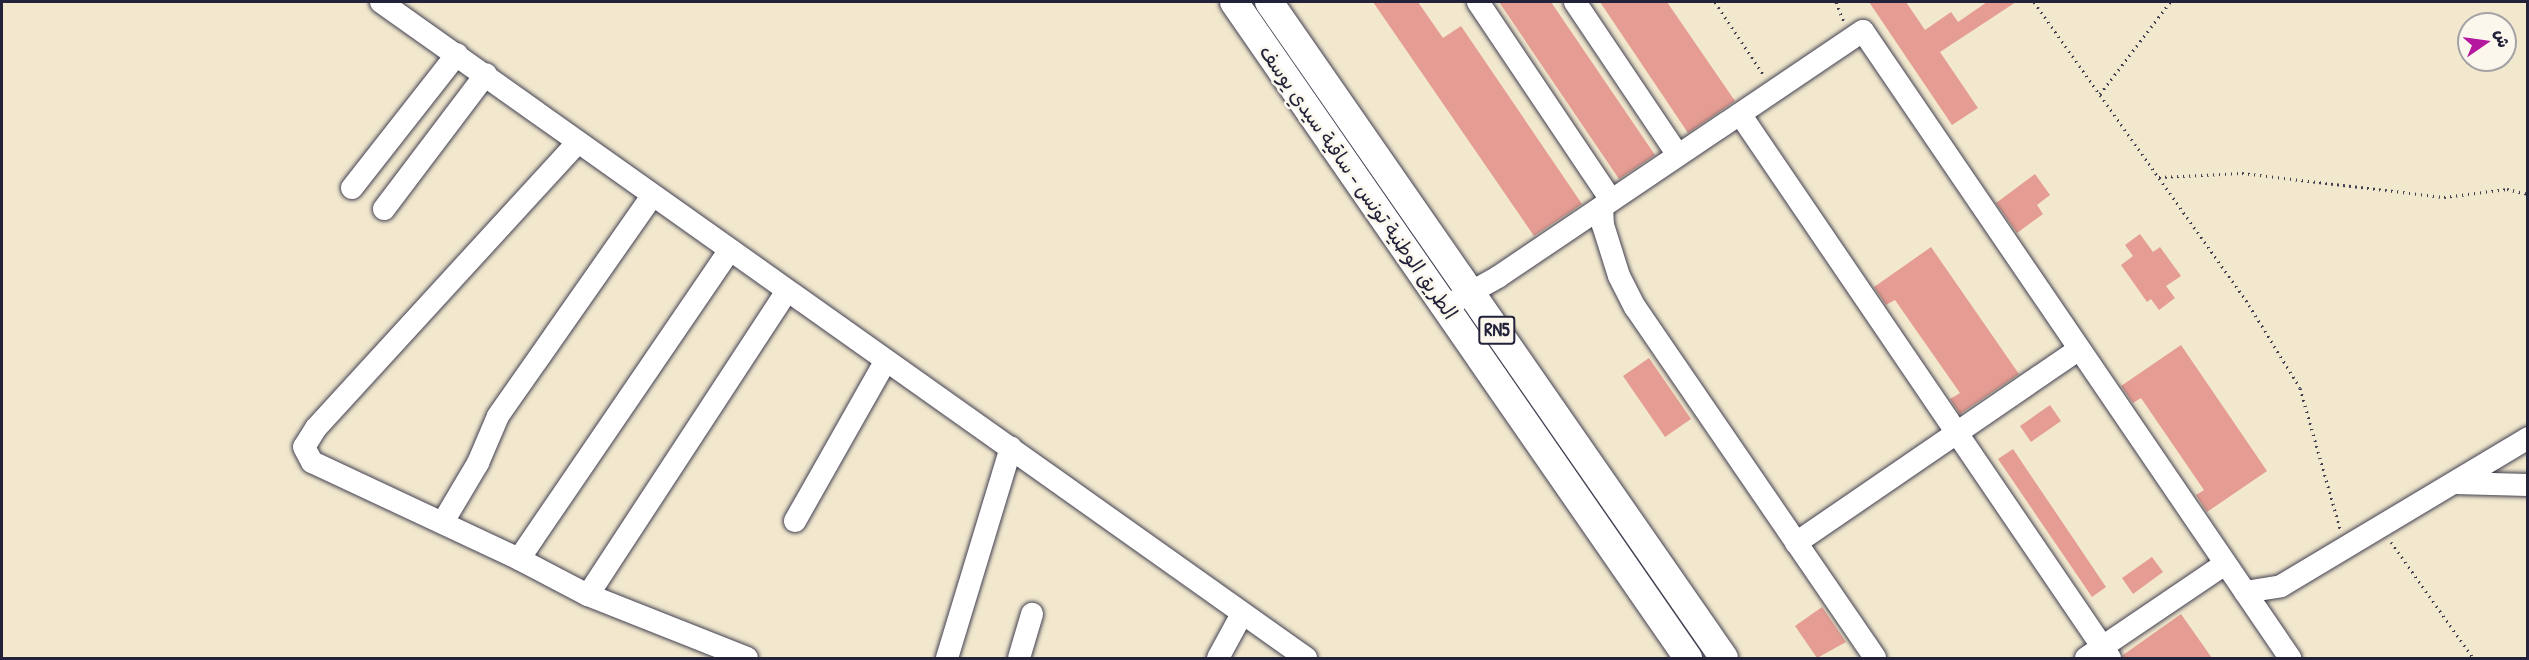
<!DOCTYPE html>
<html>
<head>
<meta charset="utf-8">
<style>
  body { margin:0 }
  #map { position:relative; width:2529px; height:660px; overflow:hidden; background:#f2e8ce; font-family:"Patrick Hand","Playpen Sans Arabic",sans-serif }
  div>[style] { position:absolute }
  .building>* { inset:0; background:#e59d93 }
  .path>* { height:3px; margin-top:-1.5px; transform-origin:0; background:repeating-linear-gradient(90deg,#414051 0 1.5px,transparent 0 6px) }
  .roads { filter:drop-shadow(0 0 2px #414051) drop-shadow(0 0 2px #414051) }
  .minor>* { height:22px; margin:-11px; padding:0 11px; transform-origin:11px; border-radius:11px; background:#fff }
  .major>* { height:28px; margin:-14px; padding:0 14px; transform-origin:14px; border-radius:14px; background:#fff }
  span { translate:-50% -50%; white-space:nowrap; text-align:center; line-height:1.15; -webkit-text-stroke:5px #fbf7ec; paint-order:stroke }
  .shield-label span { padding:2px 4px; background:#fbf7ec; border:2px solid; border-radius:4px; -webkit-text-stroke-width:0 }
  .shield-label { font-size:18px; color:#22223b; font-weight:700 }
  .street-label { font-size:20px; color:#22223b }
  .frame { position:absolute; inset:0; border:3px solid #22223b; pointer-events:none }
  .north { position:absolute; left:2457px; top:12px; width:60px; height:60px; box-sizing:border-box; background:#fbf7ec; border:2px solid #a4a2a5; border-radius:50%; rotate:77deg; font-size:16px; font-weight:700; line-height:24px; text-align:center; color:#22223b }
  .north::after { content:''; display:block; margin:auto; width:21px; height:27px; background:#b5179e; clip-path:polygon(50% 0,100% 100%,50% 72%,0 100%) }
</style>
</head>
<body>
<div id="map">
  <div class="building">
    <div style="clip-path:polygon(1373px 2px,1418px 2px,1443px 38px,1461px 26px,1582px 204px,1534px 236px)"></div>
    <div style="clip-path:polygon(1499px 2px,1551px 2px,1655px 155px,1619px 179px)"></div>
    <div style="clip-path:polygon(1600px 2px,1667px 2px,1735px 101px,1688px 133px)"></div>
    <div style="clip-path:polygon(1869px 2px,1906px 2px,1925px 30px,1951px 12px,1958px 22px,1987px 2px,2016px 2px,1940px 52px,1978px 108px,1952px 125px)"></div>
    <div style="clip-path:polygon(2035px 174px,2050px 195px,2037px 205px,2043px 214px,2017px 233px,1996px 203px)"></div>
    <div style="clip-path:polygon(2140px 234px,2153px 252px,2160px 247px,2181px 276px,2166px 286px,2175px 298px,2159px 310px,2151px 299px,2147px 302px,2121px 265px,2133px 256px,2125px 245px)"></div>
    <div style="clip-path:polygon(1931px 247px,2019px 374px,1960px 414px,1950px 399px,1960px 393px,1895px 300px,1886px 305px,1874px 287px)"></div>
    <div style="clip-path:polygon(2181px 345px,2267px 471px,2207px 512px,2196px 495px,2204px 490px,2141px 398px,2133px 403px,2121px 386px)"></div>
    <div style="clip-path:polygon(1649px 358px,1691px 419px,1665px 437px,1623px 376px)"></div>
    <div style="clip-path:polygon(2050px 405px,2061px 421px,2031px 442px,2020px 426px)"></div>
    <div style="clip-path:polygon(2013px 449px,2106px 587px,2092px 597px,1998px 459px)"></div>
    <div style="clip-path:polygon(2152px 557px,2163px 572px,2133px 594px,2122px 578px)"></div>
    <div style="clip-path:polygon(1822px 607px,1846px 642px,1817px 658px,1795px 626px)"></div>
    <div style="clip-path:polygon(2181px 614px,2212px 658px,2123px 658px,2123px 655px)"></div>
  </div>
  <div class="path">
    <div style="left:1715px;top:2px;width:87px;rotate:56.3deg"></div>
    <div style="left:1836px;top:2px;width:22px;rotate:68deg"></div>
    <div style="left:2034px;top:2px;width:372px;rotate:54.6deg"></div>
    <div style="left:2249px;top:305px;width:97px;rotate:58.4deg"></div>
    <div style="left:2300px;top:388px;width:146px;rotate:74.1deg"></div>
    <div style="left:2100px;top:94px;width:116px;rotate:-52.7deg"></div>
    <div style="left:2159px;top:177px;width:83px;rotate:-2.8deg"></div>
    <div style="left:2242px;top:173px;width:203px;rotate:6.8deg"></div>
    <div style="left:2444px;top:197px;width:64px;rotate:-7.2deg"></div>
    <div style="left:2507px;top:189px;width:22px;rotate:13deg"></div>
    <div style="left:2391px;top:542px;width:142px;rotate:54.7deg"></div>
  </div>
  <div class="roads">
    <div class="minor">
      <div style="left:381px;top:2px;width:1134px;rotate:35.34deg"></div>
      <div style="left:1478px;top:2px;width:239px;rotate:56.1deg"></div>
      <div style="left:1575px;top:2px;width:184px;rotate:56.1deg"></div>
      <div style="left:1740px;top:114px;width:658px;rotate:55.78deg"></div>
      <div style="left:578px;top:142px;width:388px;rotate:132.5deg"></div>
      <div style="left:316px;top:428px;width:22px;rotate:122deg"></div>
      <div style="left:304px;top:447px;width:17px;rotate:62deg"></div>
      <div style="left:312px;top:462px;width:229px;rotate:25.1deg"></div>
      <div style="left:519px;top:559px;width:78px;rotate:27.6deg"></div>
      <div style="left:588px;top:595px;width:171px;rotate:21.6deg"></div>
      <div style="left:352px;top:188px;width:170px;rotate:-51.9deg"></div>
      <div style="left:1602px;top:207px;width:18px;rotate:87deg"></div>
      <div style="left:1603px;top:225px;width:53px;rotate:72.6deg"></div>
      <div style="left:1619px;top:276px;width:35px;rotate:63deg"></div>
      <div style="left:1635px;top:307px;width:425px;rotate:55.6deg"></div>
      <div style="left:384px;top:209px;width:169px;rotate:-52.9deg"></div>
      <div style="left:1445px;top:307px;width:61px;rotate:-29.5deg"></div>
      <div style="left:1498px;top:277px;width:440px;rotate:-34deg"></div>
      <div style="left:1863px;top:31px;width:759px;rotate:55.74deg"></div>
      <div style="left:2455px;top:483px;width:73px;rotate:1.6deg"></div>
      <div style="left:795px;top:521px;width:183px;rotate:-60.5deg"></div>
      <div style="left:443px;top:522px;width:69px;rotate:-59.3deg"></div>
      <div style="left:478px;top:463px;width:51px;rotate:-66.9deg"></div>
      <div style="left:498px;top:416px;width:269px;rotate:-55deg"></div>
      <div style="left:1796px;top:543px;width:343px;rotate:-34.4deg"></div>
      <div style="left:519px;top:559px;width:374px;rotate:-55.7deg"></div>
      <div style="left:2245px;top:592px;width:36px;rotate:-9deg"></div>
      <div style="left:2281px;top:586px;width:288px;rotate:-30.9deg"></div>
      <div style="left:588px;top:595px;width:363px;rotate:-56.8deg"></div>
      <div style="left:947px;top:658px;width:220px;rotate:-73.1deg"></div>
      <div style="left:1019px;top:658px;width:46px;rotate:-73.5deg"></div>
      <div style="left:1218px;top:658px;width:50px;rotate:-61.4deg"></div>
      <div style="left:2086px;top:658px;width:168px;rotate:-34.1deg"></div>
    </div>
    <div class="major">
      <div style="left:1234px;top:2px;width:798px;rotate:55.31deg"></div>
      <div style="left:1269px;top:2px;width:798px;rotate:55.25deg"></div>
    </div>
  </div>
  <div class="shield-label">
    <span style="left:1497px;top:330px">RN5</span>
  </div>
  <div class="street-label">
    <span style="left:1359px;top:182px;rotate:55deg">الطريق الوطنية تونس - ساقية سيدي يوسف</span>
  </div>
  <div class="frame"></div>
  <div class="north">ش</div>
</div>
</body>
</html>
